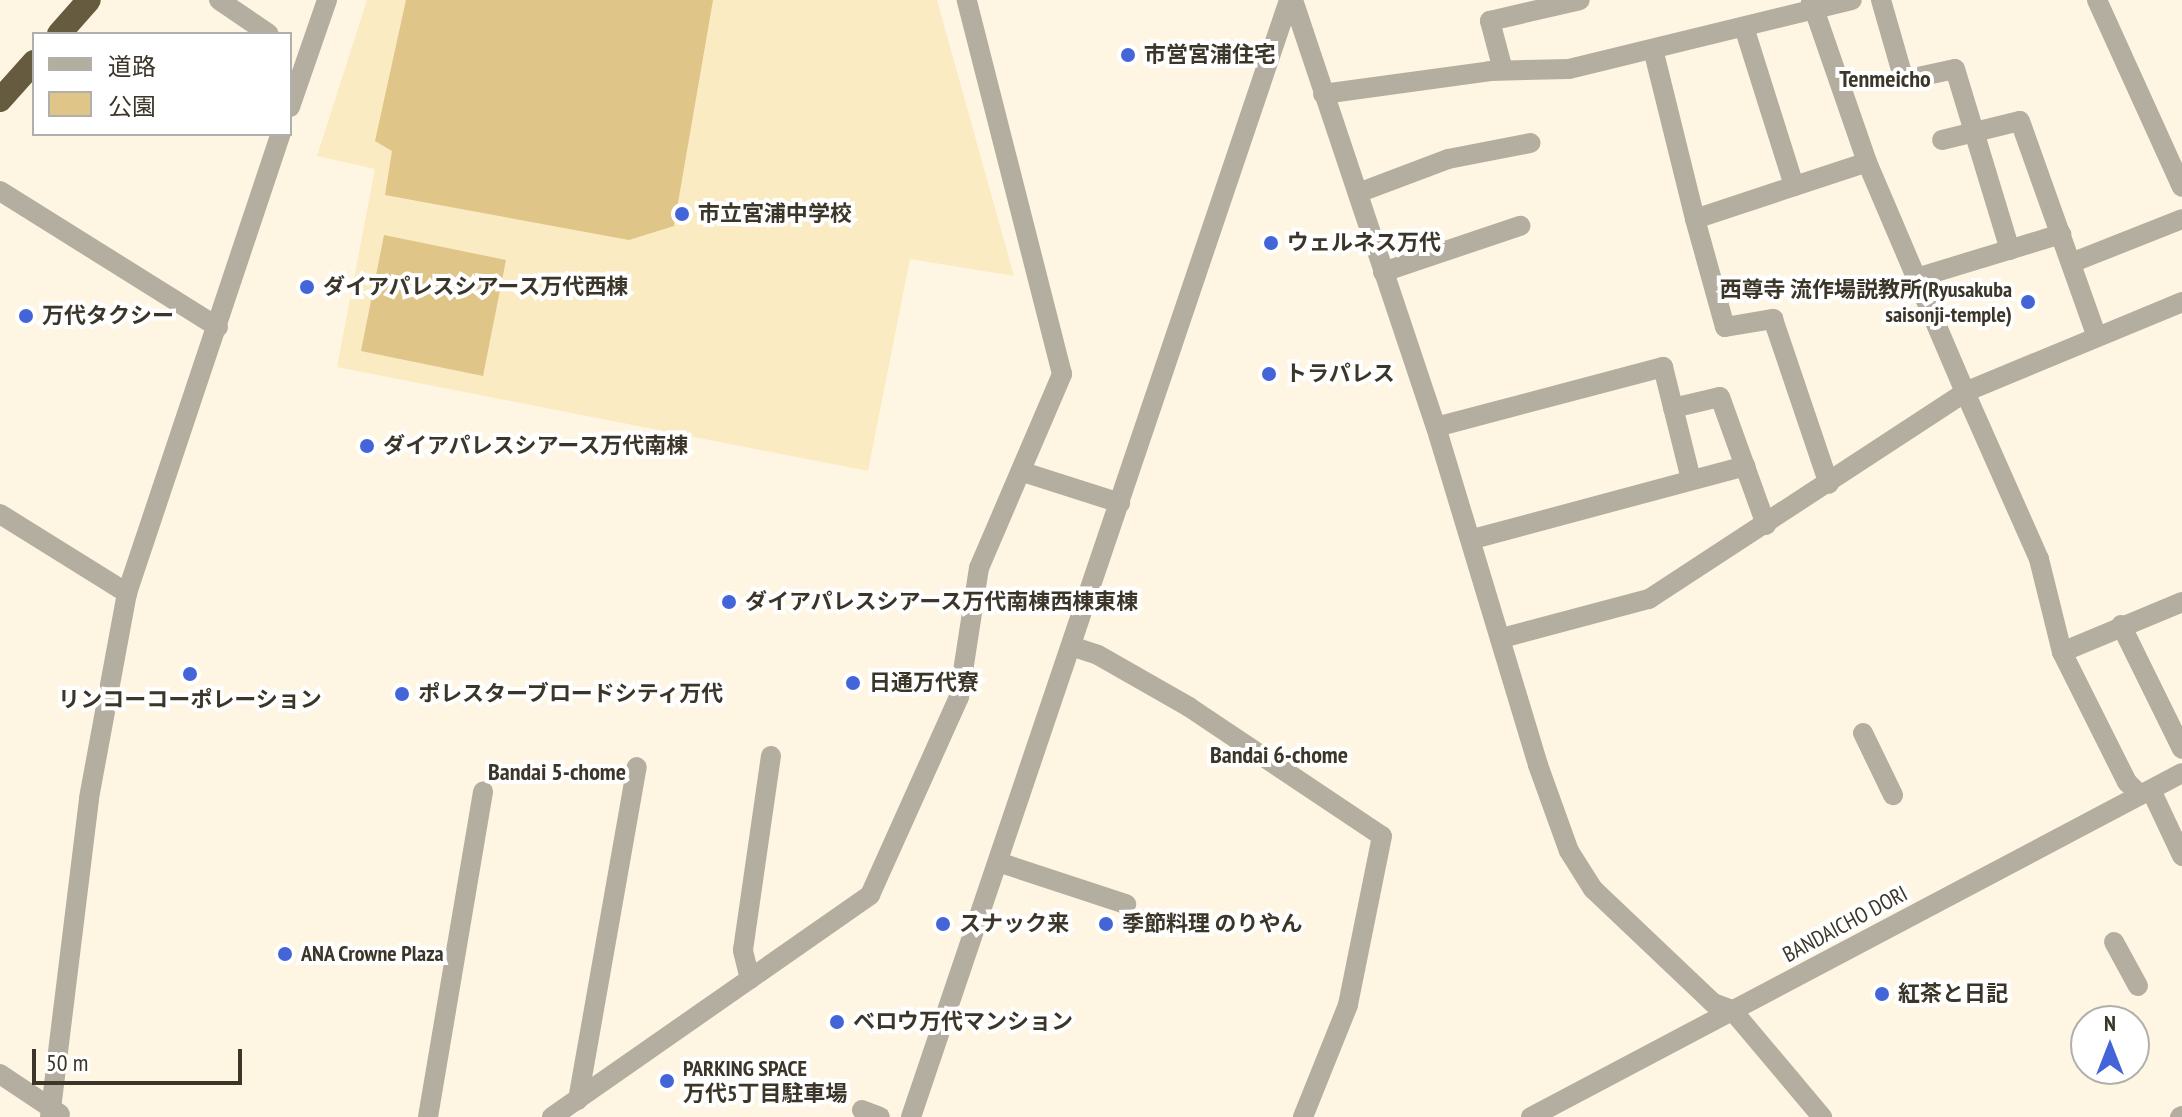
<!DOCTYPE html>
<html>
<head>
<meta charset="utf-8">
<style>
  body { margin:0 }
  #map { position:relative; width:2182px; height:1117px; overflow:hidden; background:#fef6e3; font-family:"PT Sans Narrow","Noto Sans JP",sans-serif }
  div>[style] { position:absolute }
  .built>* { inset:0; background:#fbebc3 }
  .green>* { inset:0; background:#dfc588 }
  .minor>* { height:20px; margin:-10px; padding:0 10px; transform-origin:10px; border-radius:10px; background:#b3aea0 }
  .highway>* { height:24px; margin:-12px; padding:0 12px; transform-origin:12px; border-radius:12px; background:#675b3f }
  .dots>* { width:22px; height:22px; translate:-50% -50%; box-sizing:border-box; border:4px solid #fff; border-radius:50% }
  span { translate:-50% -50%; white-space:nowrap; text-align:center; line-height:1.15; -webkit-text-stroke:8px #fff; paint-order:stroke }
  .poi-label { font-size:22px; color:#3b3629; font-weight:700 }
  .left { translate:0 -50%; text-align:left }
  .right { translate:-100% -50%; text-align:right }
  .street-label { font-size:22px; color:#3b3629 }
  .neighbourhood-label { font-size:24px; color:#3b3629; font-weight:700 }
  .legend { position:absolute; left:32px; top:32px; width:260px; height:104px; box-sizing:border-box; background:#fff; border:2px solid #b1afa9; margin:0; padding:10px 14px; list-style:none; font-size:24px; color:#3b3629 }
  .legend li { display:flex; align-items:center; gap:16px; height:40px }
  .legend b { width:40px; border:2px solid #b1afa9 }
  .north { position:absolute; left:2070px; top:1005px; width:80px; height:80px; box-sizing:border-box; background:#fff; border:2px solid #b1afa9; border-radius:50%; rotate:0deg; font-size:22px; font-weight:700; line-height:32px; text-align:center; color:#3b3629 }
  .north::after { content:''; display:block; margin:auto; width:28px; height:36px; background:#4365d8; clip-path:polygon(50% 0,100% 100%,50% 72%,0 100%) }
  .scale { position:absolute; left:32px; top:1049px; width:210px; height:36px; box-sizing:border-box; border:4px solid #3b3629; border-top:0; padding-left:10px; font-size:24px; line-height:28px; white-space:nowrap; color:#3b3629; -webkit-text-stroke:6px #fff; paint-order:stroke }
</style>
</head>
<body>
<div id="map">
  <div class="built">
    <div style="clip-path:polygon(367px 0,937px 0,1014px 276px,910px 259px,868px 471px,337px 367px,375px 169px,317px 156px)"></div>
  </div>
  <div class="green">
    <div style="clip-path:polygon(406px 0,713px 0,674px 226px,629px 240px,385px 195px,392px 151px,375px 141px)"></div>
    <div style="clip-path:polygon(384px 235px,506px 260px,483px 376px,361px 351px)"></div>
  </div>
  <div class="minor">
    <div style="left:219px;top:0;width:60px;rotate:34.2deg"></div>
    <div style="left:1293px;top:0;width:450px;rotate:71.5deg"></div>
    <div style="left:1436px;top:427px;width:353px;rotate:73.2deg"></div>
    <div style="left:1538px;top:765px;width:91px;rotate:70.2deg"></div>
    <div style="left:1569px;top:851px;width:45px;rotate:57.7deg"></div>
    <div style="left:1593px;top:889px;width:166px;rotate:43.5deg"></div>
    <div style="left:1713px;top:1003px;width:20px;rotate:20deg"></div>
    <div style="left:1732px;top:1010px;width:140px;rotate:49.9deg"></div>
    <div style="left:1881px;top:0;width:83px;rotate:74deg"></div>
    <div style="left:1904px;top:80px;width:52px;rotate:-12.2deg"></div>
    <div style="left:1955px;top:69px;width:189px;rotate:73.1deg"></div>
    <div style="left:2097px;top:0;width:205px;rotate:65.6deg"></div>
    <div style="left:1744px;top:27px;width:167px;rotate:72.5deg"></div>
    <div style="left:1653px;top:49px;width:175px;rotate:76.1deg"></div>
    <div style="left:1695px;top:219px;width:181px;rotate:-18.3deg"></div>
    <div style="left:1503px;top:70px;width:51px;rotate:-104.9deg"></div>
    <div style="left:1490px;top:21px;width:92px;rotate:-13.1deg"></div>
    <div style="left:1323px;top:94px;width:169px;rotate:-7.8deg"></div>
    <div style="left:1490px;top:71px;width:79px;rotate:-1.5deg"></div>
    <div style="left:1569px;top:69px;width:291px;rotate:-13.7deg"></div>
    <div style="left:290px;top:107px;width:113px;rotate:-70.9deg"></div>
    <div style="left:1942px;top:140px;width:80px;rotate:-13.7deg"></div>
    <div style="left:2020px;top:121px;width:229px;rotate:70.4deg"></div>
    <div style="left:0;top:191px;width:257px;rotate:32deg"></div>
    <div style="left:1358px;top:193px;width:96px;rotate:-20.7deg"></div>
    <div style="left:1448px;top:159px;width:84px;rotate:-11deg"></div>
    <div style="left:1695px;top:219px;width:112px;rotate:74.5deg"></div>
    <div style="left:1725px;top:327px;width:49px;rotate:-9.5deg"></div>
    <div style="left:1773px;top:319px;width:174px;rotate:71.3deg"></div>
    <div style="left:2071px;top:263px;width:119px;rotate:-21.6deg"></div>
    <div style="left:1383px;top:272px;width:145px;rotate:-18.6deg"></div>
    <div style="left:1913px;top:279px;width:155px;rotate:-16.9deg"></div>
    <div style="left:1673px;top:408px;width:48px;rotate:-13.2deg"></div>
    <div style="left:1720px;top:397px;width:136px;rotate:70.2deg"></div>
    <div style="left:1436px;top:427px;width:235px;rotate:-14.8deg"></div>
    <div style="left:1663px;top:367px;width:115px;rotate:76deg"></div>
    <div style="left:1023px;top:472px;width:102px;rotate:17.7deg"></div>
    <div style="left:0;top:514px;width:150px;rotate:31.9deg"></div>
    <div style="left:1473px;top:539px;width:282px;rotate:-15deg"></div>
    <div style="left:2121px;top:625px;width:138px;rotate:63.8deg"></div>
    <div style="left:1502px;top:638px;width:152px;rotate:-14.9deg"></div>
    <div style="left:1649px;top:599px;width:378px;rotate:-33.2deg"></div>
    <div style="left:1965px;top:392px;width:250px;rotate:-113.1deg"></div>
    <div style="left:1867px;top:162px;width:171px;rotate:-109.1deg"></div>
    <div style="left:1071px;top:646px;width:28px;rotate:18deg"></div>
    <div style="left:1098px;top:655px;width:105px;rotate:29.7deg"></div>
    <div style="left:1189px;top:707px;width:232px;rotate:33.8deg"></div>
    <div style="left:1382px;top:836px;width:172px;rotate:101.4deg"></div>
    <div style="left:1348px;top:1005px;width:121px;rotate:111.9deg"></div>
    <div style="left:2062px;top:652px;width:130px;rotate:-22.6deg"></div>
    <div style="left:1863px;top:733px;width:69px;rotate:64.2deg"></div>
    <div style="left:2151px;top:790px;width:73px;rotate:64.8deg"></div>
    <div style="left:2140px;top:795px;width:18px;rotate:-135deg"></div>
    <div style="left:2127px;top:782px;width:145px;rotate:-116.6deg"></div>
    <div style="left:2062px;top:652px;width:96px;rotate:-103.9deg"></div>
    <div style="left:2039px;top:559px;width:183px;rotate:-113.9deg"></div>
    <div style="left:1965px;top:392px;width:235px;rotate:-22.5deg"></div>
    <div style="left:998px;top:862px;width:135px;rotate:18.2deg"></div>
    <div style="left:2114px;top:942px;width:50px;rotate:61.4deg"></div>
    <div style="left:750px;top:979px;width:30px;rotate:-104deg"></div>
    <div style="left:743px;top:950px;width:196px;rotate:-81.8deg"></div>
    <div style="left:0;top:1074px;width:72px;rotate:33.7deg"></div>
    <div style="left:578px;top:1100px;width:338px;rotate:-80deg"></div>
    <div style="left:862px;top:1110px;width:19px;rotate:21deg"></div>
    <div style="left:50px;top:1117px;width:321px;rotate:-83deg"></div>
    <div style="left:89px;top:798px;width:208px;rotate:-79.5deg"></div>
    <div style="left:127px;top:593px;width:484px;rotate:-71.5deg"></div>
    <div style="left:428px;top:1117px;width:330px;rotate:-80.4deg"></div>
    <div style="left:552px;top:1117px;width:388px;rotate:-34.9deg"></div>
    <div style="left:870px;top:895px;width:217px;rotate:-65.8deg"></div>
    <div style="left:959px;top:697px;width:131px;rotate:-81.2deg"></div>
    <div style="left:979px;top:568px;width:211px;rotate:-66.8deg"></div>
    <div style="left:1062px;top:374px;width:386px;rotate:-104.3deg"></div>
    <div style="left:911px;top:1117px;width:1179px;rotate:-71.3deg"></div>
    <div style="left:1531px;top:1117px;width:736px;rotate:-27.85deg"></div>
    <div style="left:2180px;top:1117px;width:2px;rotate:-27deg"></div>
  </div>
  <div class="highway">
    <div style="left:59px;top:34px;width:45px;rotate:-48.6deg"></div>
    <div style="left:0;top:100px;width:51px;rotate:-48.2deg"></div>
  </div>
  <div class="dots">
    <div style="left:1128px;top:55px;background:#4365d8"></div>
    <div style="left:682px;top:214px;background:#4365d8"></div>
    <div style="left:1271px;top:243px;background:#4365d8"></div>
    <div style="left:307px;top:287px;background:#4365d8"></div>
    <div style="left:2028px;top:302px;background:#4365d8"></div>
    <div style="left:26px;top:316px;background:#4365d8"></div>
    <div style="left:1269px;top:374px;background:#4365d8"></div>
    <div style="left:367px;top:446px;background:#4365d8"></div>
    <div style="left:729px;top:602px;background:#4365d8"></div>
    <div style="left:190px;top:674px;background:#4365d8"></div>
    <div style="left:853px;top:683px;background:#4365d8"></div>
    <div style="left:402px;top:694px;background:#4365d8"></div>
    <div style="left:943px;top:924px;background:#4365d8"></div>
    <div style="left:1106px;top:924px;background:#4365d8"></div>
    <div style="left:285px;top:954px;background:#4365d8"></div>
    <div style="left:1882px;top:994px;background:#4365d8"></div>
    <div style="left:837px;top:1022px;background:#4365d8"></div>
    <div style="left:667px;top:1081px;background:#4365d8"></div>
  </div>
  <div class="poi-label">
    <span class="left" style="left:1144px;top:55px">市営宮浦住宅</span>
    <span class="left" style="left:698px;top:214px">市立宮浦中学校</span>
    <span class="left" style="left:1287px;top:243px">ウェルネス万代</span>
    <span class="left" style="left:323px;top:287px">ダイアパレスシアース万代西棟</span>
    <span class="right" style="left:2012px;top:302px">西尊寺 流作場説教所(Ryusakuba<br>saisonji-temple)</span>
    <span class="left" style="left:42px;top:316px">万代タクシー</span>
    <span class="left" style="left:1285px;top:374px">トラパレス</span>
    <span class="left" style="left:383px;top:446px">ダイアパレスシアース万代南棟</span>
    <span class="left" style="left:745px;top:602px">ダイアパレスシアース万代南棟西棟東棟</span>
    <span class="left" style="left:869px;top:683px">日通万代寮</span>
    <span class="left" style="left:418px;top:694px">ポレスターブロードシティ万代</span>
    <span style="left:190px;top:700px">リンコーコーポレーション</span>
    <span class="left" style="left:959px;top:924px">スナック来</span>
    <span class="left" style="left:1122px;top:924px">季節料理 のりやん</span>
    <span class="left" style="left:301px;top:954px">ANA Crowne Plaza</span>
    <span class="left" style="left:1898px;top:994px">紅茶と日記</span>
    <span class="left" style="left:853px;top:1022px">ベロウ万代マンション</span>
    <span class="left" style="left:683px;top:1081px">PARKING SPACE<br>万代5丁目駐車場</span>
  </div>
  <div class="street-label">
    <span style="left:1845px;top:924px;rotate:-28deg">BANDAICHO DORI</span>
  </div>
  <div class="neighbourhood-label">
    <span style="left:1885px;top:79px">Tenmeicho</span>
    <span style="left:1279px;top:755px">Bandai 6-chome</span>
    <span style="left:557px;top:772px">Bandai 5-chome</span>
  </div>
  <ul class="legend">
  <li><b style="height:10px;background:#b3aea0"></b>道路</li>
  <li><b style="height:22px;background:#dfc588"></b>公園</li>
  </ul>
  <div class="north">N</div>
  <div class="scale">50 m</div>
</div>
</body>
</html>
